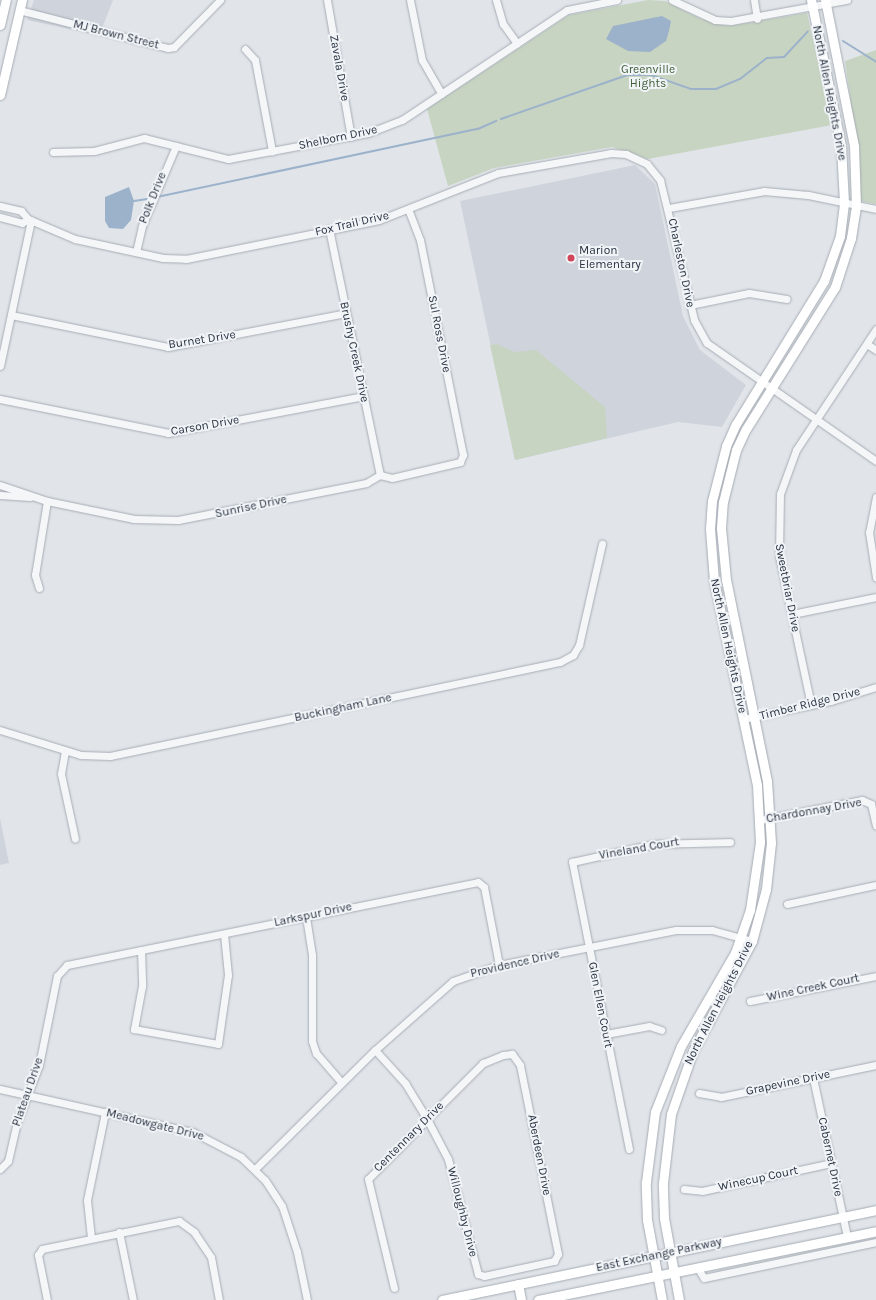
<!DOCTYPE html>
<html>
<head>
<meta charset="utf-8">
<style>
  body { margin:0 }
  #map { position:relative; width:876px; height:1300px; overflow:hidden; background:#e1e5ea; font-family:Karla,sans-serif }
  div>[style] { position:absolute }
  .built>* { inset:0; background:#cfd4dc }
  .green>* { inset:0; background:#c7d4c2 }
  .water>* { inset:0; background:#9cb2cb }
  .stream>* { height:2px; margin:-1px; padding:0 1px; transform-origin:1px; border-radius:1px; background:#9cb2cb }
  .roads { filter:drop-shadow(0 0 1px #a6acb4) drop-shadow(0 0 1px #a6acb4) }
  .minor>* { height:7px; margin:-3.5px; padding:0 3.5px; transform-origin:3.5px; border-radius:3.5px; background:#f4f6f8 }
  .major>* { height:9px; margin:-4.5px; padding:0 4.5px; transform-origin:4.5px; border-radius:4.5px; background:#fff }
  .dots>* { width:11px; height:11px; translate:-50% -50%; box-sizing:border-box; border:2px solid #f1f4f7; border-radius:50% }
  span { translate:-50% -50%; white-space:nowrap; text-align:center; line-height:1.15; -webkit-text-stroke:4px #f1f4f7; paint-order:stroke }
  .street-label { font-size:12px; color:#293242 }
  .park-label { font-size:12px; color:#3e5e36 }
  .poi-label { font-size:12px; color:#293242 }
  .left { translate:0 -50%; text-align:left }
</style>
</head>
<body>
<div id="map">
  <div class="built">
    <div style="clip-path:polygon(34px 0,113px 0,101px 31px,92px 34px,27px 20px)"></div>
    <div style="clip-path:polygon(635px 165px,655px 184px,683px 316px,700px 350px,746px 385px,722px 427px,678px 422px,515px 460px,460px 201px)"></div>
    <div style="clip-path:polygon(0 818px,9px 863px,0 865px)"></div>
  </div>
  <div class="green">
    <div style="clip-path:polygon(648px 0,665px 1px,701px 19px,729px 26px,807px 13px,832px 125px,648px 159px,612px 147px,494px 168px,448px 186px,427px 109px,569px 15px)"></div>
    <div style="clip-path:polygon(876px 50px,876px 204px,860px 201px,857px 145px,845px 61px)"></div>
    <div style="clip-path:polygon(497px 344px,514px 352px,536px 350px,605px 407px,607px 438px,515px 460px,490px 345px)"></div>
  </div>
  <div class="water">
    <div style="clip-path:polygon(662px 16px,671px 21px,669px 31px,666px 41px,650px 52px,628px 51px,606px 39px,613px 26px)"></div>
    <div style="clip-path:polygon(129px 187px,134px 201px,131px 220px,123px 229px,109px 228px,105px 221px,105px 197px)"></div>
  </div>
  <div class="stream">
    <div style="left:843px;top:41px;width:39px;rotate:32deg"></div>
    <div style="left:501px;top:119px;width:133px;rotate:-19.2deg"></div>
    <div style="left:627px;top:75px;width:24px"></div>
    <div style="left:651px;top:75px;width:42px;rotate:19.3deg"></div>
    <div style="left:691px;top:89px;width:25px"></div>
    <div style="left:716px;top:89px;width:26px;rotate:-23deg"></div>
    <div style="left:740px;top:79px;width:34px;rotate:-38deg"></div>
    <div style="left:767px;top:58px;width:17px;rotate:-3deg"></div>
    <div style="left:784px;top:57px;width:35px;rotate:-47deg"></div>
    <div style="left:157px;top:197px;width:328px;rotate:-12deg"></div>
    <div style="left:478px;top:129px;width:20px;rotate:-24deg"></div>
    <div style="left:134px;top:201px;width:18px;rotate:-9deg"></div>
  </div>
  <div class="roads">
    <div class="minor">
      <div style="left:327px;top:0;width:139px;rotate:80.1deg"></div>
      <div style="left:410px;top:0;width:61px;rotate:78.7deg"></div>
      <div style="left:422px;top:60px;width:39px;rotate:60deg"></div>
      <div style="left:496px;top:0;width:25px;rotate:74deg"></div>
      <div style="left:503px;top:24px;width:24px;rotate:54deg"></div>
      <div style="left:672px;top:0;width:47px;rotate:24.9deg"></div>
      <div style="left:715px;top:20px;width:16px;rotate:4deg"></div>
      <div style="left:731px;top:21px;width:118px;rotate:-10.3deg"></div>
      <div style="left:754px;top:0;width:19px;rotate:81deg"></div>
      <div style="left:19px;top:10px;width:154px;rotate:14.3deg"></div>
      <div style="left:168px;top:48px;width:6px;rotate:-9deg"></div>
      <div style="left:174px;top:47px;width:66px;rotate:-45.6deg"></div>
      <div style="left:245px;top:49px;width:15px;rotate:48deg"></div>
      <div style="left:255px;top:60px;width:93px;rotate:79.4deg"></div>
      <div style="left:53px;top:152px;width:41px;rotate:-1.4deg"></div>
      <div style="left:94px;top:151px;width:52px;rotate:-14.6deg"></div>
      <div style="left:144px;top:138px;width:87px;rotate:14deg"></div>
      <div style="left:228px;top:159px;width:142px;rotate:-10.5deg"></div>
      <div style="left:368px;top:133px;width:36px;rotate:-21deg"></div>
      <div style="left:402px;top:120px;width:198px;rotate:-33.7deg"></div>
      <div style="left:567px;top:10px;width:51px;rotate:-11.3deg"></div>
      <div style="left:0;top:206px;width:22px;rotate:13deg"></div>
      <div style="left:21px;top:211px;width:11px;rotate:49deg"></div>
      <div style="left:28px;top:219px;width:51px;rotate:23.1deg"></div>
      <div style="left:75px;top:239px;width:90px;rotate:12.2deg"></div>
      <div style="left:163px;top:258px;width:23px;rotate:2deg"></div>
      <div style="left:186px;top:259px;width:197px;rotate:-11.4deg"></div>
      <div style="left:379px;top:220px;width:128px;rotate:-21.6deg"></div>
      <div style="left:498px;top:173px;width:115px;rotate:-10deg"></div>
      <div style="left:611px;top:153px;width:15px;rotate:4deg"></div>
      <div style="left:626px;top:154px;width:23px;rotate:25deg"></div>
      <div style="left:647px;top:164px;width:21px;rotate:51deg"></div>
      <div style="left:660px;top:180px;width:144px;rotate:76.3deg"></div>
      <div style="left:694px;top:320px;width:26px;rotate:61deg"></div>
      <div style="left:707px;top:343px;width:206px;rotate:34.9deg"></div>
      <div style="left:669px;top:208px;width:97px;rotate:-10.1deg"></div>
      <div style="left:764px;top:191px;width:44px;rotate:5.2deg"></div>
      <div style="left:808px;top:195px;width:69px;rotate:11.6deg"></div>
      <div style="left:0;top:217px;width:23px;rotate:15deg"></div>
      <div style="left:22px;top:223px;width:7px;rotate:-34deg"></div>
      <div style="left:329px;top:229px;width:251px;rotate:78.3deg"></div>
      <div style="left:136px;top:252px;width:27px;rotate:-77deg"></div>
      <div style="left:142px;top:226px;width:87px;rotate:-67deg"></div>
      <div style="left:690px;top:305px;width:60px;rotate:-11.5deg"></div>
      <div style="left:749px;top:293px;width:38px;rotate:9deg"></div>
      <div style="left:11px;top:315px;width:160px;rotate:11.5deg"></div>
      <div style="left:168px;top:347px;width:181px;rotate:-10.8deg"></div>
      <div style="left:867px;top:344px;width:11px;rotate:34deg"></div>
      <div style="left:0;top:366px;width:149px;rotate:-78deg"></div>
      <div style="left:0;top:399px;width:171px;rotate:11.4deg"></div>
      <div style="left:168px;top:433px;width:198px;rotate:-10.7deg"></div>
      <div style="left:0;top:485px;width:50px;rotate:18.8deg"></div>
      <div style="left:47px;top:501px;width:89px;rotate:11.7deg"></div>
      <div style="left:134px;top:519px;width:44px;rotate:1.3deg"></div>
      <div style="left:178px;top:520px;width:192px;rotate:-11.1deg"></div>
      <div style="left:366px;top:483px;width:16px;rotate:-30deg"></div>
      <div style="left:380px;top:475px;width:12px;rotate:14deg"></div>
      <div style="left:392px;top:478px;width:70px;rotate:-13.2deg"></div>
      <div style="left:460px;top:462px;width:8px;rotate:-67deg"></div>
      <div style="left:463px;top:455px;width:219px;rotate:-101.3deg"></div>
      <div style="left:420px;top:240px;width:33px;rotate:-111deg"></div>
      <div style="left:0;top:495px;width:30px;rotate:4deg"></div>
      <div style="left:876px;top:497px;width:36px;rotate:101deg"></div>
      <div style="left:869px;top:532px;width:46px;rotate:81.2deg"></div>
      <div style="left:39px;top:588px;width:14px;rotate:-107deg"></div>
      <div style="left:35px;top:575px;width:75px;rotate:-80.8deg"></div>
      <div style="left:792px;top:614px;width:86px;rotate:-11.4deg"></div>
      <div style="left:811px;top:705px;width:152px;rotate:-102.1deg"></div>
      <div style="left:779px;top:556px;width:62px;rotate:-89.1deg"></div>
      <div style="left:780px;top:494px;width:47px;rotate:-70deg"></div>
      <div style="left:796px;top:450px;width:145px;rotate:-56.5deg"></div>
      <div style="left:743px;top:719px;width:90px;rotate:-11.6deg"></div>
      <div style="left:831px;top:701px;width:47px;rotate:-17.3deg"></div>
      <div style="left:0;top:730px;width:85px;rotate:17.2deg"></div>
      <div style="left:81px;top:755px;width:29px;rotate:2deg"></div>
      <div style="left:110px;top:756px;width:460px;rotate:-11.8deg"></div>
      <div style="left:560px;top:662px;width:15px;rotate:-28deg"></div>
      <div style="left:573px;top:655px;width:12px;rotate:-59deg"></div>
      <div style="left:579px;top:645px;width:104px;rotate:-77.2deg"></div>
      <div style="left:65px;top:751px;width:23px;rotate:100deg"></div>
      <div style="left:61px;top:774px;width:66px;rotate:77.8deg"></div>
      <div style="left:760px;top:820px;width:104px;rotate:-11.1deg"></div>
      <div style="left:862px;top:800px;width:10px;rotate:24deg"></div>
      <div style="left:871px;top:804px;width:22px;rotate:77deg"></div>
      <div style="left:787px;top:904px;width:91px;rotate:-12.1deg"></div>
      <div style="left:306px;top:917px;width:38px;rotate:81deg"></div>
      <div style="left:312px;top:955px;width:86px;rotate:90deg"></div>
      <div style="left:312px;top:1041px;width:13px;rotate:72deg"></div>
      <div style="left:316px;top:1053px;width:38px;rotate:49deg"></div>
      <div style="left:141px;top:950px;width:36px;rotate:88deg"></div>
      <div style="left:142px;top:986px;width:44px;rotate:100.5deg"></div>
      <div style="left:134px;top:1029px;width:85px;rotate:10.1deg"></div>
      <div style="left:218px;top:1044px;width:70px;rotate:-81.8deg"></div>
      <div style="left:228px;top:975px;width:41px;rotate:-95.6deg"></div>
      <div style="left:750px;top:1001px;width:128px;rotate:-11.2deg"></div>
      <div style="left:606px;top:1034px;width:44px;rotate:-10.5deg"></div>
      <div style="left:649px;top:1026px;width:13px;rotate:18deg"></div>
      <div style="left:375px;top:1050px;width:45px;rotate:47.7deg"></div>
      <div style="left:405px;top:1083px;width:42px;rotate:58.6deg"></div>
      <div style="left:427px;top:1119px;width:45px;rotate:62.3deg"></div>
      <div style="left:448px;top:1159px;width:119px;rotate:75.4deg"></div>
      <div style="left:478px;top:1274px;width:6px;rotate:18deg"></div>
      <div style="left:484px;top:1276px;width:72px;rotate:-12.1deg"></div>
      <div style="left:554px;top:1261px;width:8px;rotate:-60deg"></div>
      <div style="left:558px;top:1254px;width:193px;rotate:-101.4deg"></div>
      <div style="left:520px;top:1065px;width:14px;rotate:-126deg"></div>
      <div style="left:512px;top:1054px;width:9px;rotate:174deg"></div>
      <div style="left:503px;top:1055px;width:22px;rotate:158deg"></div>
      <div style="left:483px;top:1063px;width:79px;rotate:135deg"></div>
      <div style="left:427px;top:1119px;width:42px;rotate:134deg"></div>
      <div style="left:398px;top:1149px;width:42px;rotate:135deg"></div>
      <div style="left:368px;top:1179px;width:112px;rotate:76.6deg"></div>
      <div style="left:813px;top:1078px;width:163px;rotate:77.9deg"></div>
      <div style="left:0;top:1089px;width:198px;rotate:12.6deg"></div>
      <div style="left:193px;top:1132px;width:54px;rotate:27.5deg"></div>
      <div style="left:241px;top:1157px;width:33px;rotate:44deg"></div>
      <div style="left:265px;top:1180px;width:31px;rotate:57deg"></div>
      <div style="left:282px;top:1206px;width:48px;rotate:71.9deg"></div>
      <div style="left:297px;top:1252px;width:49px;rotate:78.2deg"></div>
      <div style="left:699px;top:1093px;width:22px;rotate:10deg"></div>
      <div style="left:721px;top:1097px;width:158px;rotate:-11.7deg"></div>
      <div style="left:629px;top:1149px;width:293px;rotate:-101.2deg"></div>
      <div style="left:572px;top:862px;width:84px;rotate:-12.4deg"></div>
      <div style="left:654px;top:844px;width:76px;rotate:-1.5deg"></div>
      <div style="left:0;top:1169px;width:11px;rotate:-45deg"></div>
      <div style="left:8px;top:1161px;width:37px;rotate:-77deg"></div>
      <div style="left:16px;top:1125px;width:64px;rotate:-69deg"></div>
      <div style="left:39px;top:1065px;width:91px;rotate:-78.6deg"></div>
      <div style="left:57px;top:976px;width:15px;rotate:-48deg"></div>
      <div style="left:67px;top:965px;width:419px;rotate:-11.4deg"></div>
      <div style="left:478px;top:882px;width:8px;rotate:40deg"></div>
      <div style="left:484px;top:887px;width:79px;rotate:79.1deg"></div>
      <div style="left:255px;top:1169px;width:169px;rotate:-44.8deg"></div>
      <div style="left:375px;top:1050px;width:104px;rotate:-41.5deg"></div>
      <div style="left:453px;top:981px;width:49px;rotate:-19.2deg"></div>
      <div style="left:499px;top:965px;width:180px;rotate:-11.2deg"></div>
      <div style="left:676px;top:930px;width:36px"></div>
      <div style="left:712px;top:930px;width:41px;rotate:15.4deg"></div>
      <div style="left:684px;top:1189px;width:18px;rotate:6deg"></div>
      <div style="left:702px;top:1191px;width:132px;rotate:-12.2deg"></div>
      <div style="left:119px;top:1232px;width:69px;rotate:78.4deg"></div>
      <div style="left:91px;top:1238px;width:38px;rotate:-96deg"></div>
      <div style="left:87px;top:1200px;width:90px;rotate:-78.4deg"></div>
      <div style="left:697px;top:1267px;width:13px;rotate:58deg"></div>
      <div style="left:704px;top:1278px;width:176px;rotate:-11.8deg"></div>
      <div style="left:47px;top:1300px;width:46px;rotate:-101.3deg"></div>
      <div style="left:38px;top:1255px;width:7px;rotate:-56deg"></div>
      <div style="left:42px;top:1249px;width:140px;rotate:-11.6deg"></div>
      <div style="left:179px;top:1221px;width:19px;rotate:36deg"></div>
      <div style="left:194px;top:1232px;width:30px;rotate:56deg"></div>
      <div style="left:211px;top:1257px;width:44px;rotate:79.5deg"></div>
    </div>
    <div class="major">
      <div style="left:0;top:25px;width:26px;rotate:-77deg"></div>
      <div style="left:0;top:95px;width:98px;rotate:-77deg"></div>
      <div style="left:518px;top:1284px;width:16px;rotate:79deg"></div>
      <div style="left:442px;top:1300px;width:443px;rotate:-11.7deg"></div>
      <div style="left:538px;top:1300px;width:345px;rotate:-11.5deg"></div>
      <div style="left:662px;top:1300px;width:81px;rotate:-100.6deg"></div>
      <div style="left:647px;top:1220px;width:38px;rotate:-92deg"></div>
      <div style="left:646px;top:1182px;width:71px;rotate:-82.7deg"></div>
      <div style="left:655px;top:1112px;width:71px;rotate:-68.5deg"></div>
      <div style="left:681px;top:1046px;width:108px;rotate:-59.9deg"></div>
      <div style="left:735px;top:953px;width:46px;rotate:-70.8deg"></div>
      <div style="left:750px;top:910px;width:69px;rotate:-81.6deg"></div>
      <div style="left:760px;top:842px;width:57px;rotate:-93deg"></div>
      <div style="left:757px;top:785px;width:208px;rotate:-101.9deg"></div>
      <div style="left:714px;top:581px;width:52px;rotate:-94.4deg"></div>
      <div style="left:710px;top:529px;width:28px;rotate:-86deg"></div>
      <div style="left:712px;top:501px;width:57px;rotate:-75.7deg"></div>
      <div style="left:726px;top:446px;width:24px;rotate:-66deg"></div>
      <div style="left:736px;top:424px;width:168px;rotate:-58.4deg"></div>
      <div style="left:824px;top:281px;width:48px;rotate:-70.4deg"></div>
      <div style="left:840px;top:236px;width:33px;rotate:-83deg"></div>
      <div style="left:844px;top:203px;width:57px;rotate:-93deg"></div>
      <div style="left:841px;top:146px;width:149px;rotate:-101.6deg"></div>
      <div style="left:679px;top:1300px;width:83px;rotate:-100.4deg"></div>
      <div style="left:664px;top:1218px;width:35px;rotate:-92deg"></div>
      <div style="left:663px;top:1183px;width:69px;rotate:-83.4deg"></div>
      <div style="left:671px;top:1114px;width:67px;rotate:-70.8deg"></div>
      <div style="left:693px;top:1051px;width:125px;rotate:-61.8deg"></div>
      <div style="left:752px;top:941px;width:54px;rotate:-74.9deg"></div>
      <div style="left:766px;top:889px;width:46px;rotate:-83.8deg"></div>
      <div style="left:771px;top:843px;width:62px;rotate:-93.7deg"></div>
      <div style="left:767px;top:781px;width:205px;rotate:-101.5deg"></div>
      <div style="left:726px;top:580px;width:52px;rotate:-95.5deg"></div>
      <div style="left:721px;top:528px;width:26px;rotate:-86deg"></div>
      <div style="left:723px;top:502px;width:54px;rotate:-76deg"></div>
      <div style="left:736px;top:450px;width:23px;rotate:-65deg"></div>
      <div style="left:746px;top:429px;width:168px;rotate:-57.9deg"></div>
      <div style="left:835px;top:287px;width:52px;rotate:-71.9deg"></div>
      <div style="left:851px;top:238px;width:32px;rotate:-81deg"></div>
      <div style="left:856px;top:206px;width:60px;rotate:-91.9deg"></div>
      <div style="left:854px;top:146px;width:149px;rotate:-101.2deg"></div>
    </div>
  </div>
  <div class="dots">
    <div style="left:571px;top:258px;background:#d04559"></div>
  </div>
  <div class="street-label">
    <span style="left:116px;top:35px;rotate:14deg">MJ Brown Street</span>
    <span style="left:339px;top:68px;rotate:80deg">Zavala Drive</span>
    <span style="left:829px;top:93px;rotate:79deg">North Allen Heights Drive</span>
    <span style="left:338px;top:138px;rotate:-12deg">Shelborn Drive</span>
    <span style="left:153px;top:198px;rotate:-68deg">Polk Drive</span>
    <span style="left:352px;top:224px;rotate:-13deg">Fox Trail Drive</span>
    <span style="left:681px;top:263px;rotate:78deg">Charleston Drive</span>
    <span style="left:439px;top:334px;rotate:79deg">Sul Ross Drive</span>
    <span style="left:202px;top:340px;rotate:-9deg">Burnet Drive</span>
    <span style="left:354px;top:352px;rotate:78deg">Brushy Creek Drive</span>
    <span style="left:205px;top:426px;rotate:-10deg">Carson Drive</span>
    <span style="left:251px;top:507px;rotate:-12deg">Sunrise Drive</span>
    <span style="left:787px;top:588px;rotate:79deg">Sweetbriar Drive</span>
    <span style="left:728px;top:646px;rotate:78deg">North Allen Heights Drive</span>
    <span style="left:810px;top:704px;rotate:-14deg">Timber Ridge Drive</span>
    <span style="left:343px;top:708px;rotate:-12deg">Buckingham Lane</span>
    <span style="left:814px;top:811px;rotate:-10deg">Chardonnay Drive</span>
    <span style="left:639px;top:849px;rotate:-10deg">Vineland Court</span>
    <span style="left:313px;top:915px;rotate:-12deg">Larkspur Drive</span>
    <span style="left:515px;top:964px;rotate:-13deg">Providence Drive</span>
    <span style="left:813px;top:988px;rotate:-12deg">Wine Creek Court</span>
    <span style="left:719px;top:1003px;rotate:-63deg">North Allen Heights Drive</span>
    <span style="left:600px;top:1005px;rotate:79deg">Glen Ellen Court</span>
    <span style="left:788px;top:1083px;rotate:-12deg">Grapevine Drive</span>
    <span style="left:28px;top:1092px;rotate:-71deg">Plateau Drive</span>
    <span style="left:155px;top:1125px;rotate:14deg">Meadowgate Drive</span>
    <span style="left:409px;top:1137px;rotate:-45deg">Centennary Drive</span>
    <span style="left:539px;top:1155px;rotate:79deg">Aberdeen Drive</span>
    <span style="left:830px;top:1157px;rotate:78deg">Cabernet Drive</span>
    <span style="left:758px;top:1179px;rotate:-12deg">Winecup Court</span>
    <span style="left:462px;top:1212px;rotate:76deg">Willoughby Drive</span>
    <span style="left:659px;top:1255px;rotate:-12deg">East Exchange Parkway</span>
  </div>
  <div class="park-label">
    <span style="left:648px;top:77px">Greenville<br>Hights</span>
  </div>
  <div class="poi-label">
    <span class="left" style="left:579px;top:258px">Marion<br>Elementary</span>
  </div>
</div>
</body>
</html>
